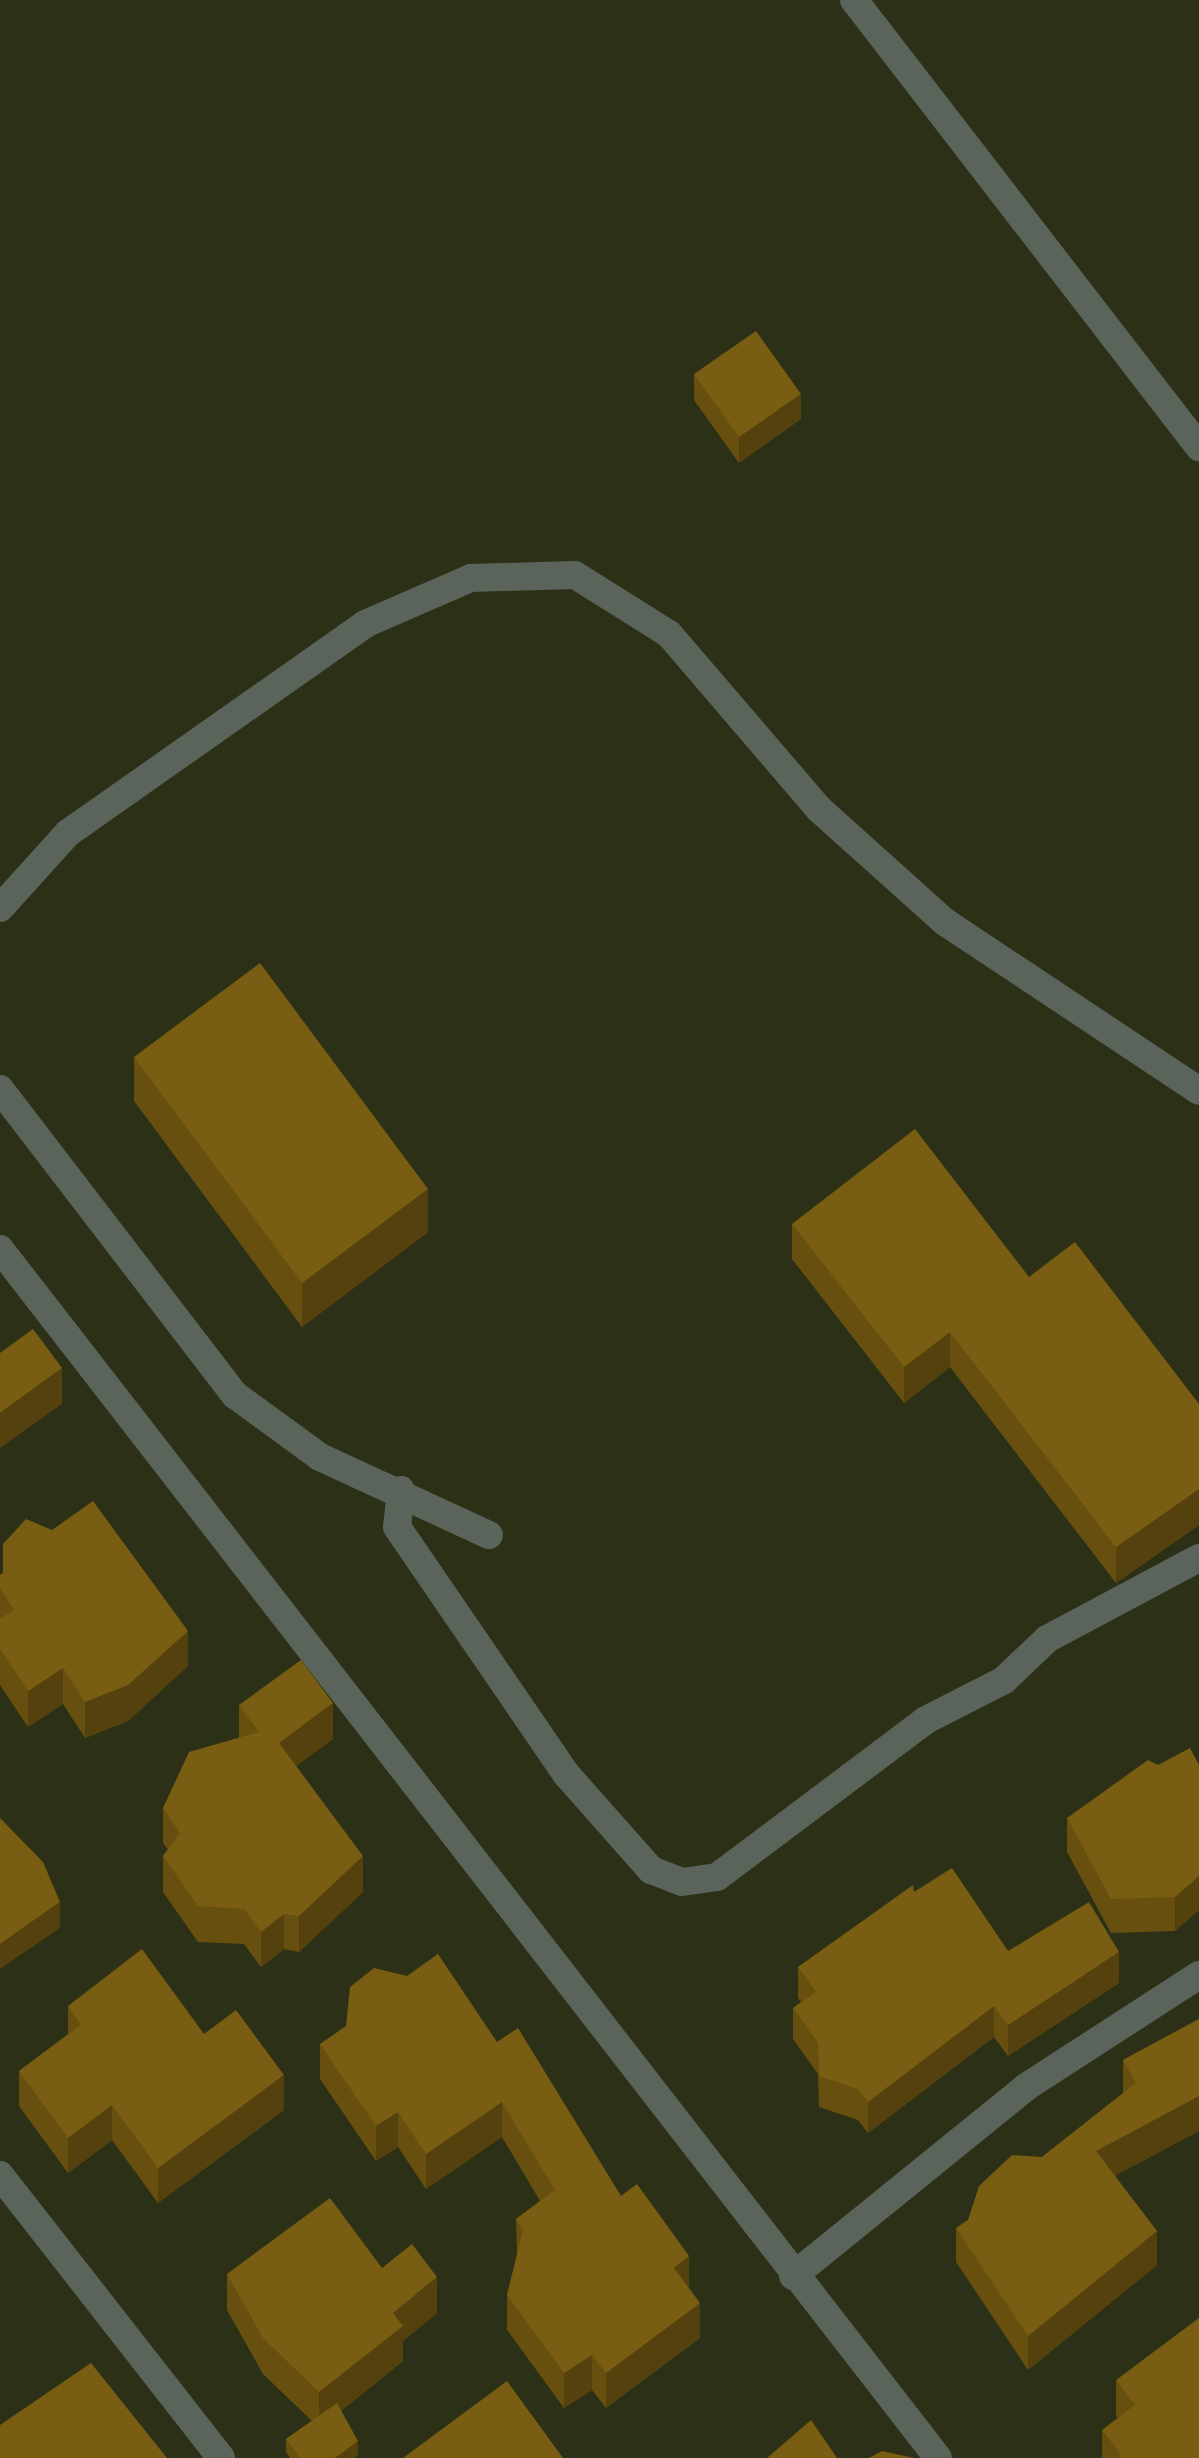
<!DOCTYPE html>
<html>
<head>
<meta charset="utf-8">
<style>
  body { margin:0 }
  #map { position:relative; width:1199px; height:2458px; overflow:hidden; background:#2c3016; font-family:Merriweather,serif }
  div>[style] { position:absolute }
  .service>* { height:28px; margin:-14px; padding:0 14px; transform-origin:14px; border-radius:14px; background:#5a645b }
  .wall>* { inset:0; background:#67500f }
  .shaded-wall>* { inset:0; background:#54410d }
  .building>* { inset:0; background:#785d12 }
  span { translate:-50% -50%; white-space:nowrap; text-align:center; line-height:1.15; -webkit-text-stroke:9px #22260d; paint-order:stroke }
</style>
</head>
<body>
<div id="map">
  <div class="service">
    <div style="left:854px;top:0;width:565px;rotate:52.34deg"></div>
    <div style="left:0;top:908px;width:101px;rotate:-47.8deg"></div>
    <div style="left:68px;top:833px;width:363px;rotate:-35.1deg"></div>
    <div style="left:365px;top:624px;width:116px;rotate:-23.5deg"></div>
    <div style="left:471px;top:578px;width:104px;rotate:-1.7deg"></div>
    <div style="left:575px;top:575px;width:111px;rotate:32.1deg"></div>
    <div style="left:669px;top:634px;width:230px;rotate:49.4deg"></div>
    <div style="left:819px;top:809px;width:169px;rotate:41.9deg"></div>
    <div style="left:945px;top:922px;width:305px;rotate:33.6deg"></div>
    <div style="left:0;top:1089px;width:386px;rotate:52.5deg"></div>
    <div style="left:235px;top:1395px;width:105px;rotate:36.1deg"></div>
    <div style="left:320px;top:1457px;width:186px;rotate:24.8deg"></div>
    <div style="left:0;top:1249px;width:1530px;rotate:52.19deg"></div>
    <div style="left:401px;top:1490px;width:37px;rotate:96deg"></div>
    <div style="left:397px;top:1527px;width:301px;rotate:55.6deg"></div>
    <div style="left:567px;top:1775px;width:127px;rotate:48.5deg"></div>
    <div style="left:651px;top:1870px;width:33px;rotate:21deg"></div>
    <div style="left:682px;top:1882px;width:35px;rotate:-8deg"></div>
    <div style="left:717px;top:1877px;width:261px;rotate:-36.9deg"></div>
    <div style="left:926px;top:1720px;width:88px;rotate:-27.1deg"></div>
    <div style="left:1004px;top:1680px;width:59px;rotate:-43.6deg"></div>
    <div style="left:1047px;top:1639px;width:172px;rotate:-28.1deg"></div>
    <div style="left:0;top:2175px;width:359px;rotate:52deg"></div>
    <div style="left:793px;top:2276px;width:300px;rotate:-39deg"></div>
    <div style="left:1026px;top:2087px;width:206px;rotate:-32.9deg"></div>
  </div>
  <div class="wall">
    <div style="clip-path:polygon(694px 374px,801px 419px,739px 463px,694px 400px)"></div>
    <div style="clip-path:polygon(134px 1057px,428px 1232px,302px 1327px,134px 1101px)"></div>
    <div style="clip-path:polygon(792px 1224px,1029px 1277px,1199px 1404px,1199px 1525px,1116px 1583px,950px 1367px,904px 1403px,792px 1259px)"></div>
    <div style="clip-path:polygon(3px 1544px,188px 1666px,128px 1721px,85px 1738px,63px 1704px,28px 1727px,0 1685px,0 1575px,3px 1573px)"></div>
    <div style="clip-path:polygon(239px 1705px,333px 1739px,296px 1766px,363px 1892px,299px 1952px,284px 1949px,261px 1967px,244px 1944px,198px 1942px,163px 1892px,163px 1856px,168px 1850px,163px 1843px,163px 1808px,239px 1738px)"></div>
    <div style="clip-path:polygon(1158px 1765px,1199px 1765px,1199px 1910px,1175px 1931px,1111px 1933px,1067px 1852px,1067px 1818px)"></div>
    <div style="clip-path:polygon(914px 1892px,1008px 1951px,1119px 1983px,1008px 2056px,994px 2037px,868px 2133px,858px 2120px,819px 2107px,818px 2074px,793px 2039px,793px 2008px,801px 2002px,798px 1998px,798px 1967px)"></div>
    <div style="clip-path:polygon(68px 2006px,204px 2034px,284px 2110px,158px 2203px,112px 2140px,68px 2173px,19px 2106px,19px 2071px,68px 2034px)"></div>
    <div style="clip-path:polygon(1199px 2019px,1199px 2131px,1114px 2176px,1157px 2265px,1028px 2370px,956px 2262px,956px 2228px,968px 2220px,1042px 2157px,1123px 2093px,1123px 2060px)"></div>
    <div style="clip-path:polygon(497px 2042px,621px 2196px,689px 2289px,700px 2338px,606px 2408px,592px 2390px,564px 2408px,507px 2330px,507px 2295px,517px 2256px,516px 2219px,540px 2201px,502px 2137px,426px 2189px,398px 2147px,376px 2161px,320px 2079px,320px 2044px)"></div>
    <div style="clip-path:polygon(382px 2268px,437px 2313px,403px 2341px,403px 2361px,341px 2411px,358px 2455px,354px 2458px,290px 2458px,286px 2452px,286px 2439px,312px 2421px,263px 2374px,227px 2310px,227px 2274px)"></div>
    <div style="clip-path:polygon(1116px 2380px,1199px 2458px,1102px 2458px,1102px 2430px,1118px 2418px,1116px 2416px)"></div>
  </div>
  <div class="shaded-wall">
    <div style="clip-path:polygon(801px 394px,801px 419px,739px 463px,739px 437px)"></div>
    <div style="clip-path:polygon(428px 1189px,428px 1232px,302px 1327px,302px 1283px)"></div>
    <div style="clip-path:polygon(950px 1332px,950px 1367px,904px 1403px,904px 1367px)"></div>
    <div style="clip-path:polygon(62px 1368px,62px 1404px,0 1448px,0 1413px)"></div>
    <div style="clip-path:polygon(1199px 1489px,1199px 1525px,1116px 1583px,1116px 1547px)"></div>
    <div style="clip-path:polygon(188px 1631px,188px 1666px,128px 1721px,85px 1738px,85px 1702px)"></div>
    <div style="clip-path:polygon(63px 1668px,63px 1704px,28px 1727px,28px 1691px)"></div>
    <div style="clip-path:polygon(333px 1703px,333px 1739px,279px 1779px,279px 1743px)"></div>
    <div style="clip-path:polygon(363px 1856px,363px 1892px,299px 1952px,299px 1916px)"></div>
    <div style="clip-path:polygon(1199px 1876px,1199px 1910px,1175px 1931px,1175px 1897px)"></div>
    <div style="clip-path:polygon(60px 1902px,60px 1928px,0 1969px,0 1944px)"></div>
    <div style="clip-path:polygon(284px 1914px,284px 1949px,261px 1967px,261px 1932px)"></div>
    <div style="clip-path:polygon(1119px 1952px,1119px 1983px,1008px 2056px,1008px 2025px)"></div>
    <div style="clip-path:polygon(994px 2006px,994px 2037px,868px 2133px,868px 2102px)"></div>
    <div style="clip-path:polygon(284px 2075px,284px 2110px,158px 2203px,158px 2168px)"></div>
    <div style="clip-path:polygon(1199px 2096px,1199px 2131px,1096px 2186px,1096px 2151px)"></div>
    <div style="clip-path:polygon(502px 2102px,502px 2137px,426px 2189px,426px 2154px)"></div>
    <div style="clip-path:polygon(112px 2105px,112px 2140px,68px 2173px,68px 2138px)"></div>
    <div style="clip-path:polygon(398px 2112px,398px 2147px,376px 2161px,376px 2126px)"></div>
    <div style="clip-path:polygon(1157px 2231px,1157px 2265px,1028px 2370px,1028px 2336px)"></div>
    <div style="clip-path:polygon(689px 2256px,689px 2291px,674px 2268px)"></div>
    <div style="clip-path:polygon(437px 2277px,437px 2313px,403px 2341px,403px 2361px,319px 2428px,319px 2392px,393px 2313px)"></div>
    <div style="clip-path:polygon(700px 2303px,700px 2338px,606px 2408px,606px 2373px)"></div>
    <div style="clip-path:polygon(592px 2355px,592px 2390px,564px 2408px,564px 2373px)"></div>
    <div style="clip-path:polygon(358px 2441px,358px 2455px,354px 2458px,335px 2458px)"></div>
  </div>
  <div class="building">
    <div style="clip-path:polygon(756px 331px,801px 394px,739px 437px,694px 374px)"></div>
    <div style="clip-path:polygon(260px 963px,428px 1189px,302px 1283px,134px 1057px)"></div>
    <div style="clip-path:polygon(915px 1129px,1029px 1277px,1075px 1242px,1199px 1404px,1199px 1489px,1116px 1547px,950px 1332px,904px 1367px,792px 1224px)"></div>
    <div style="clip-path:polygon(33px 1329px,62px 1368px,0 1413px,0 1353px)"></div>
    <div style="clip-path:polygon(93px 1501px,188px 1631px,128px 1685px,85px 1702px,63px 1668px,28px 1691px,0 1649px,0 1619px,14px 1610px,0 1588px,0 1575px,3px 1573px,3px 1544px,26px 1519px,52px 1530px)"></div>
    <div style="clip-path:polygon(301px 1660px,333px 1703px,279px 1743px,363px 1856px,299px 1916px,284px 1914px,261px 1932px,244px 1909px,198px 1906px,163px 1856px,180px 1833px,163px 1808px,189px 1752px,259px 1732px,239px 1705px)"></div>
    <div style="clip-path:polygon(1190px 1748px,1199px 1765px,1199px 1876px,1175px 1897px,1111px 1899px,1067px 1818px,1148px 1760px,1158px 1765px)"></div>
    <div style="clip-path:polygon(0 1818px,43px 1862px,60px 1902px,0 1944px)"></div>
    <div style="clip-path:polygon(952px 1868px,1008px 1951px,1089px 1902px,1119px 1952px,1008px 2025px,994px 2006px,868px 2102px,858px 2089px,819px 2076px,818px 2043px,793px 2008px,816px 1992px,798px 1967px,913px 1885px,914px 1892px)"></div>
    <div style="clip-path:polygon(142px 1949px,204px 2034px,236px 2010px,284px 2075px,158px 2168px,112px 2105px,68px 2138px,19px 2071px,81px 2025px,68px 2006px)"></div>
    <div style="clip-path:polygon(438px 1954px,497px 2042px,518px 2028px,621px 2196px,637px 2184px,689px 2256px,674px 2268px,700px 2303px,606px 2373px,592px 2355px,564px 2373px,507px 2295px,523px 2230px,516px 2219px,555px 2190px,502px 2102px,426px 2154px,398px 2112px,376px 2126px,320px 2044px,346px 2026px,350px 1987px,374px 1968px,407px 1976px)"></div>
    <div style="clip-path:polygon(1199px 2019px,1199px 2096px,1096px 2151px,1157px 2231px,1028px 2336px,956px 2228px,968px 2220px,979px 2186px,1012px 2155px,1042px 2157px,1136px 2083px,1123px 2060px)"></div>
    <div style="clip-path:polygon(330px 2198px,382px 2268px,412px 2244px,437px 2277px,393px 2313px,403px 2326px,319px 2392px,263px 2338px,227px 2274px)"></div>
    <div style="clip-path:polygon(1199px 2318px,1199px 2458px,1119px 2458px,1120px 2453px,1102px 2430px,1135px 2405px,1116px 2380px)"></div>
    <div style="clip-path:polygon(91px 2363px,167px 2458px,0 2458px,0 2425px)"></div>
    <div style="clip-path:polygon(507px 2381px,563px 2458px,403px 2458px)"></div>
    <div style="clip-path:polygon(337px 2403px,358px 2441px,335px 2458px,300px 2458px,286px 2439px)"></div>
    <div style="clip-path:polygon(811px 2420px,837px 2458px,767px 2458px)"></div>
    <div style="clip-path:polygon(882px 2451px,914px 2458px,869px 2458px)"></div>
  </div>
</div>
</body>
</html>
